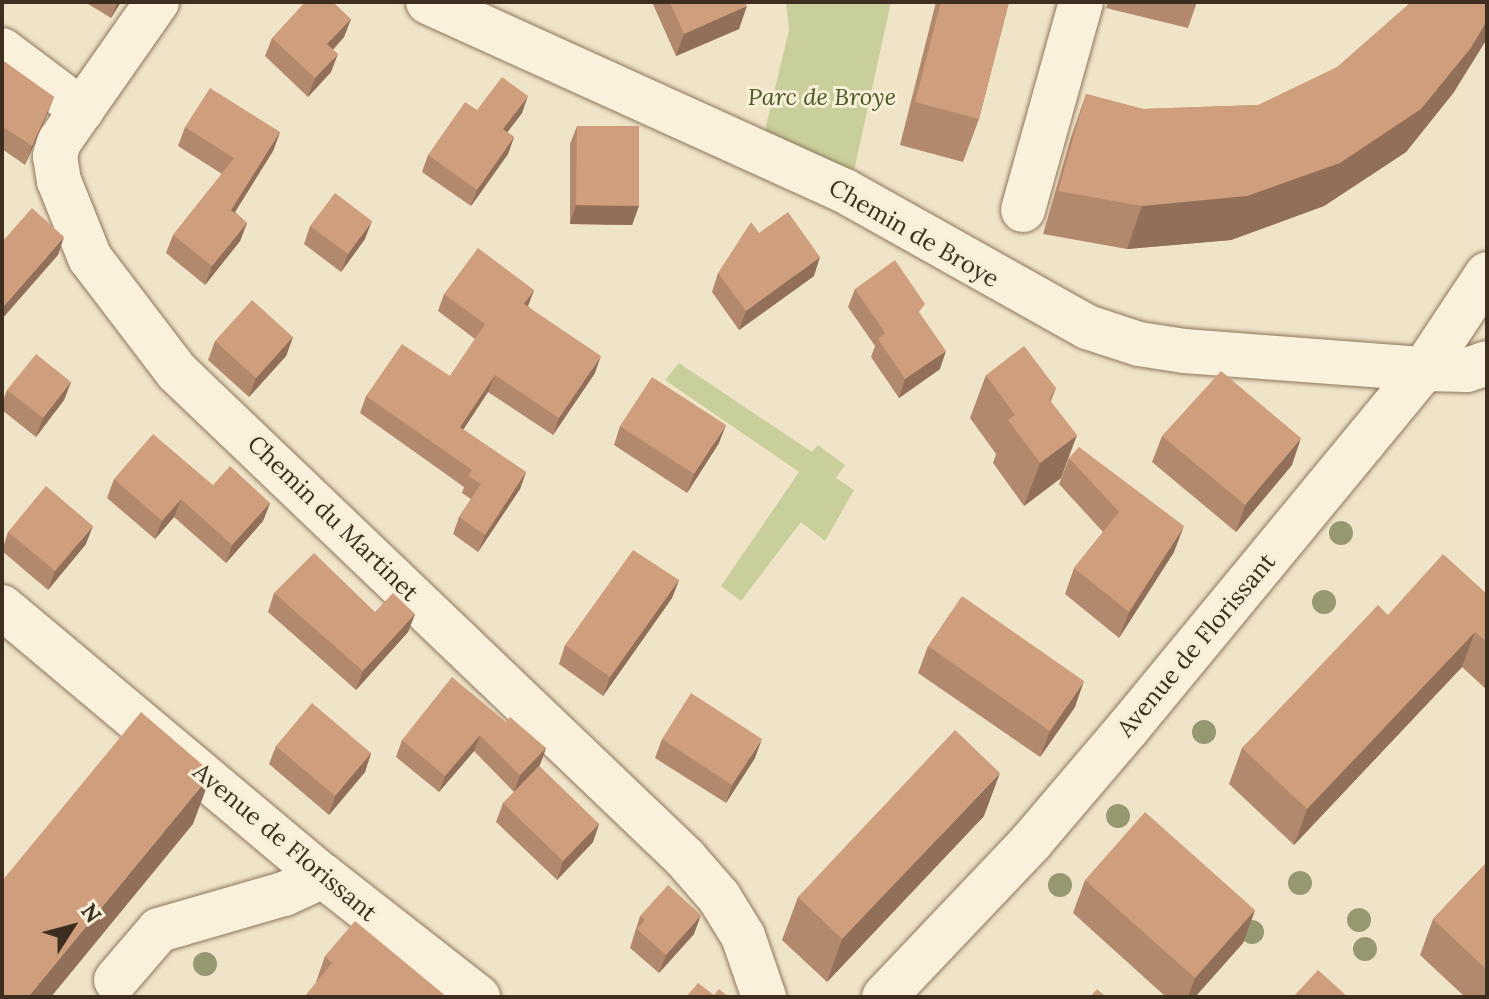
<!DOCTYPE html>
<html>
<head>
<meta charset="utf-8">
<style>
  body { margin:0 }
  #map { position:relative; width:1489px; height:999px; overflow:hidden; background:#f0e4c8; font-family:Lora,serif }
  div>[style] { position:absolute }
  .green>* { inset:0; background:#c9cf9b }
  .roads { filter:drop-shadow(0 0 2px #8d765c) drop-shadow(0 0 2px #8d765c) }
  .minor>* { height:44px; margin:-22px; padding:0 22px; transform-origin:22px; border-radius:22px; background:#faf1dc }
  .trees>* { width:24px; height:24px; margin:-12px; border-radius:50%; background:#96986f }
  .wall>* { inset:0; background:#b2896c }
  .shaded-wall>* { inset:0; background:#916f58 }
  .building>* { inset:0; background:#cf9f7d }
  span { translate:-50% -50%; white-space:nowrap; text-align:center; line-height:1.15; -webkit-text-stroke:6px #f7eed8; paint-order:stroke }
  .park-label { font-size:24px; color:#4d5a26; font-style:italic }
  .street-label { font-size:24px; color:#3d2e20 }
  .frame { position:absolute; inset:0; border:4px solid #3d2e20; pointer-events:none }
  .north { position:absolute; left:32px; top:887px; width:80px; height:80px; -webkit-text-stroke:6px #f7eed8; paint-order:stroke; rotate:54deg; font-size:22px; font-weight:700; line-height:32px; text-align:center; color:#3d2e20 }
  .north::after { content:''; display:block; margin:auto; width:28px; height:36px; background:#3d2e20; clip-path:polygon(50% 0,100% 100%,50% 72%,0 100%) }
</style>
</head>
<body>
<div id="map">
  <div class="green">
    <div style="clip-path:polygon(786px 2px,891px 2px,852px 180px,764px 134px,789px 30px)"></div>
    <div style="clip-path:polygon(679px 363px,812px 452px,818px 445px,845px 465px,836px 478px,854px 490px,825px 541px,801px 522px,741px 601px,721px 586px,799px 472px,665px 380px)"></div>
  </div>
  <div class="roads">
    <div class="minor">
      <div style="left:157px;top:2px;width:171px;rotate:125deg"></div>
      <div style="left:59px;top:142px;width:15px;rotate:106deg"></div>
      <div style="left:55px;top:156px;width:25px;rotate:81deg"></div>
      <div style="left:59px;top:181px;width:83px;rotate:68.1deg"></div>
      <div style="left:90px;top:258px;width:143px;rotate:52.7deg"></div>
      <div style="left:177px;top:372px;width:703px;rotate:43.73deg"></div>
      <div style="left:685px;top:858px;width:52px;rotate:48.9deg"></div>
      <div style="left:719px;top:897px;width:46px;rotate:58.4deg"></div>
      <div style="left:743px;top:936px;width:65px;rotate:71deg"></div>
      <div style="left:428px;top:2px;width:456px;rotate:24.4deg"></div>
      <div style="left:843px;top:190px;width:280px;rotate:29.3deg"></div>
      <div style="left:1087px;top:327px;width:55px;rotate:18.1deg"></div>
      <div style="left:1139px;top:344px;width:46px;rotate:8.8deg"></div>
      <div style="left:1184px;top:351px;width:241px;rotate:4.3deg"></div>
      <div style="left:1424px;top:369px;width:43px;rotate:1.3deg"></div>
      <div style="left:1467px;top:370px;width:21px;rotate:-19deg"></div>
      <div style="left:2px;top:50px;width:100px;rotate:36.9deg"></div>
      <div style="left:1023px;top:210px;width:216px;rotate:-74.4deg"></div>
      <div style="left:2px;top:607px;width:419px;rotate:40deg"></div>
      <div style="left:323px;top:876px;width:197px;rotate:38deg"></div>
      <div style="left:116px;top:980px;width:66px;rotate:-49.3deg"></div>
      <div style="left:159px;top:930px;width:130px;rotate:-16.1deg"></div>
      <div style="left:284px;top:894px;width:43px;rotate:-24.8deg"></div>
      <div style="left:884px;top:997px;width:214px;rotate:-46.5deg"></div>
      <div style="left:1031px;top:842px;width:150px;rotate:-49.6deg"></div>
      <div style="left:1128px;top:728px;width:465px;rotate:-50.5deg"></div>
      <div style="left:1424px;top:369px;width:114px;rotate:-56.4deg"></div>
    </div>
  </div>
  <div class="trees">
    <div style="left:1341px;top:533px"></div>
    <div style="left:1324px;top:602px"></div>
    <div style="left:1204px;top:732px"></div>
    <div style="left:1118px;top:816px"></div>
    <div style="left:1300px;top:883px"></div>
    <div style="left:1060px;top:885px"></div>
    <div style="left:1359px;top:920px"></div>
    <div style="left:1252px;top:932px"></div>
    <div style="left:1365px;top:949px"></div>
    <div style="left:205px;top:964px"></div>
  </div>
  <div class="wall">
    <div style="clip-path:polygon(85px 2px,121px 2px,111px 18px)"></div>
    <div style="clip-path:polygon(652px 2px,745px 2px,739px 29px,676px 56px)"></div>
    <div style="clip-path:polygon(936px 2px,1009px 2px,979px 119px,963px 162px,900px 145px)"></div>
    <div style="clip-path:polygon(1108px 2px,1197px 2px,1188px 28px,1106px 8px)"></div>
    <div style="clip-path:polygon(351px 19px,344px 37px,333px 50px,331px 72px,308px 97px,265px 56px,272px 38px)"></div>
    <div style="clip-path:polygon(2px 60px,54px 97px,25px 165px,2px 149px)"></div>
    <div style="clip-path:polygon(1454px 92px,1406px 152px,1324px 206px,1231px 240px,1127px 249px,1043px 234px,1071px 137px,1086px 94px,1143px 109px,1258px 105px)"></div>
    <div style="clip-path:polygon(477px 110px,522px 113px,507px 132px,514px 137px,508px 154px,471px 206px,422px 172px,428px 155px)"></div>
    <div style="clip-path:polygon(577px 126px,639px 206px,632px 225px,570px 224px,570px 144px)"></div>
    <div style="clip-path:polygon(185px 127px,280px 132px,273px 151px,235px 212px,247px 223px,240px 241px,205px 285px,166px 253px,173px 235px,222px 174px,178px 146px)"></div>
    <div style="clip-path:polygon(310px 226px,365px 239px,341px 272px,304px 244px)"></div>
    <div style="clip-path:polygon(718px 273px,814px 276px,739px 330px,712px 292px)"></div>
    <div style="clip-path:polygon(855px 289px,921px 315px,940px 369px,899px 398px,871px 357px,875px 346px,848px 307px)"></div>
    <div style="clip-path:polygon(534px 290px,528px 306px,595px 373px,553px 435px,488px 392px,463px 430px,526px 472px,520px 489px,478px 552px,453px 534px,459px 517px,471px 499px,462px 493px,464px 487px,360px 413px,366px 396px,450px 376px,475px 339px,438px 311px,444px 294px)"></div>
    <div style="clip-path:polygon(293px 337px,286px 356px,249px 397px,208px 360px,215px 341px)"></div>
    <div style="clip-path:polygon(986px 375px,1056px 388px,1051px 401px,1061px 478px,1024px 506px,993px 463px,996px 454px,970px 418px)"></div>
    <div style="clip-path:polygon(71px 382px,64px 400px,36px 437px,2px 410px,2px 404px,7px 390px)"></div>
    <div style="clip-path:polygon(620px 426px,719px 443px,687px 493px,614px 445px)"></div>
    <div style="clip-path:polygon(1162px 436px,1292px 465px,1236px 532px,1152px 462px)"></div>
    <div style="clip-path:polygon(1069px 458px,1174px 552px,1119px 638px,1065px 594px,1074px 568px,1103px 532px,1059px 484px)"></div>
    <div style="clip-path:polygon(114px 479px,213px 485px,270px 503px,263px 521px,226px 563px,174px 517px,155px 539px,107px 498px)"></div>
    <div style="clip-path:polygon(8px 532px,86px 544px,48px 590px,2px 551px)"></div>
    <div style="clip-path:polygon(679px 580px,672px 598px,603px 696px,559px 664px,565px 645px)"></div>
    <div style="clip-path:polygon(274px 593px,375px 612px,415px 614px,408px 632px,356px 690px,268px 612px)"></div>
    <div style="clip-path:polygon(1487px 594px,1487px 690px,1462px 667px,1294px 845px,1229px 784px,1242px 748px,1388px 615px)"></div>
    <div style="clip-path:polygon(928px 646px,1075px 707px,1040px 757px,918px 673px)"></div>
    <div style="clip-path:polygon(506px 722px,546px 748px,539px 766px,599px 824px,593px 842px,557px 880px,496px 822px,503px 803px,514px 792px,474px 751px,439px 792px,396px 757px,402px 740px)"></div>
    <div style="clip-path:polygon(662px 739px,755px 758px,726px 803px,655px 758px)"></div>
    <div style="clip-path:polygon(276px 746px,371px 753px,365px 772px,329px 815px,269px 764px)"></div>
    <div style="clip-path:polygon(984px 816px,827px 982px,782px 940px,798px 897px)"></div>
    <div style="clip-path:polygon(1487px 862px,1487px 997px,1465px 997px,1420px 955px,1433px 919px)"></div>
    <div style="clip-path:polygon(1085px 880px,1255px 910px,1243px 943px,1195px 997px,1166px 997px,1073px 913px)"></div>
    <div style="clip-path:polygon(640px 916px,694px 934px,659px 973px,630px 948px)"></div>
    <div style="clip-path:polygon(325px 956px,447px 997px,316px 982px)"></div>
  </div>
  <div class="shaded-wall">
    <div style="clip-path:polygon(117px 2px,121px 2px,111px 18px)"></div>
    <div style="clip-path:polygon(747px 6px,739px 29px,676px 56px,684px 34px)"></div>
    <div style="clip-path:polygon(351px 19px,344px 37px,320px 63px,327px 44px)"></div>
    <div style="clip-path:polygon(1487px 21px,1487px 39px,1454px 92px,1406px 152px,1324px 206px,1231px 240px,1127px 249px,1142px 206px)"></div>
    <div style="clip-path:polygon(338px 54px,331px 72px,308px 97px,315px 78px)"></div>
    <div style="clip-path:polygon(528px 96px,522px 113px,497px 146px,503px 129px)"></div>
    <div style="clip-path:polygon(54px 97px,47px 115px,25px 165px,32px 146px)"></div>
    <div style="clip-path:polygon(280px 132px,273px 151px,225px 228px,231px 210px)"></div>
    <div style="clip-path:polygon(514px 137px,508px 154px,471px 206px,477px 190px)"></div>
    <div style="clip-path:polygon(576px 205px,639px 206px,632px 225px,570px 224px)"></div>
    <div style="clip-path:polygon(372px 221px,365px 239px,341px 272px,348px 254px)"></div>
    <div style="clip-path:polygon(247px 223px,240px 241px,205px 285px,212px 266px)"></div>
    <div style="clip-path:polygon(64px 237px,58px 255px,2px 319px,2px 308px)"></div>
    <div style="clip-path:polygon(820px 257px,814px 276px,739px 330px,746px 311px)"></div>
    <div style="clip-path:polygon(534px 290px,527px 308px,524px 304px)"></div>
    <div style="clip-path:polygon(293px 337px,286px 356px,249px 397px,256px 378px)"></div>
    <div style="clip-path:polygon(946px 351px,940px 369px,899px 398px,905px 379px)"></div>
    <div style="clip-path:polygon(601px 356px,595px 373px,553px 435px,559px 418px)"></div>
    <div style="clip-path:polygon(495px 375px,488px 392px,453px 445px,460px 427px)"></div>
    <div style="clip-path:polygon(71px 382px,64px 400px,36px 437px,43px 418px)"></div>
    <div style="clip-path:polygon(726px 425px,719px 443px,687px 493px,694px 474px)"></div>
    <div style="clip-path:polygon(1077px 435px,1061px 478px,1024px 506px,1040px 463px)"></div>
    <div style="clip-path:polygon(1301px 438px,1292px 465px,1236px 532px,1245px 505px)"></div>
    <div style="clip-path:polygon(526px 472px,520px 489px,478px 552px,485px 535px)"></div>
    <div style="clip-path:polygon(181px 499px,174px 517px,155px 539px,162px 521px)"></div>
    <div style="clip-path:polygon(270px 503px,263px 521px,226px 563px,232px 545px)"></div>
    <div style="clip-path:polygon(93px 526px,86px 544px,48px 590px,55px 571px)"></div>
    <div style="clip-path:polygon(1184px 526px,1174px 552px,1119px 638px,1129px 612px)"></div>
    <div style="clip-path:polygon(679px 580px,672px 598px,603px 696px,610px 677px)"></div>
    <div style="clip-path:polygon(415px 614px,408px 632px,356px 690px,363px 671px)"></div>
    <div style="clip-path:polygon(1475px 632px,1462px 667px,1294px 845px,1307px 809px)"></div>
    <div style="clip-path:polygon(1084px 681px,1075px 707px,1040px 757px,1050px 731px)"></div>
    <div style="clip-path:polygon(480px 735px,474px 751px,439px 792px,445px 776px)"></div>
    <div style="clip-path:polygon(762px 739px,755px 758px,726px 803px,732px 785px)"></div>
    <div style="clip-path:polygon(546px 748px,540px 765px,514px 792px,520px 775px)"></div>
    <div style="clip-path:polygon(371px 753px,365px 772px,329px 815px,335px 796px)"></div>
    <div style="clip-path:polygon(212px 773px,193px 824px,51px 997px,28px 997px)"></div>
    <div style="clip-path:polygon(1000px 773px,984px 816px,827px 982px,842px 939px)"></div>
    <div style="clip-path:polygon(599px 824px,593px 842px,557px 880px,563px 861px)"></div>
    <div style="clip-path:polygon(1255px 910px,1243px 943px,1195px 997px,1188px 997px,1195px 978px)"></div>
    <div style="clip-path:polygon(701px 915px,694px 934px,659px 973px,666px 955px)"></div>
  </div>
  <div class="building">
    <div style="clip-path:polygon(305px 2px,333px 2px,351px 19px,327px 44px,338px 54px,315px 78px,272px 38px)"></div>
    <div style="clip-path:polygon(670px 2px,745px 2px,747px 6px,684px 34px)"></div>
    <div style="clip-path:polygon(941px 2px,1009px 2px,979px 119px,915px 102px)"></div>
    <div style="clip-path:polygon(1411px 2px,1487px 2px,1487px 21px,1470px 49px,1421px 109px,1340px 163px,1247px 196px,1142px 206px,1058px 191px,1086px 94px,1143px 109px,1258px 105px,1337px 67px)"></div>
    <div style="clip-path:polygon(2px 60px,54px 97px,32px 146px,2px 126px)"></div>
    <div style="clip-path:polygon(502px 77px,528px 96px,503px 129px,514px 137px,477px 190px,428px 155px,465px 102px,477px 110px)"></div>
    <div style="clip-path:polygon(210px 88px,280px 132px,231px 210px,247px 223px,212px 266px,173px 235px,234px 158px,185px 127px)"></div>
    <div style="clip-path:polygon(577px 126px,639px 126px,639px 206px,576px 205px)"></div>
    <div style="clip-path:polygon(335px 193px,372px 221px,348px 254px,310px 226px)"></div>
    <div style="clip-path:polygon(32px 208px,64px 237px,2px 308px,2px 242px)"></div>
    <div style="clip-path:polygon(788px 212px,820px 257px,746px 311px,718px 273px,751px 222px,759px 233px)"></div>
    <div style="clip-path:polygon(478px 248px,534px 290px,524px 304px,601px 356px,559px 418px,495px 375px,460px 427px,526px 472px,485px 535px,459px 517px,481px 484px,468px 476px,472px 470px,366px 396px,402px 344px,450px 376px,485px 324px,444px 294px)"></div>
    <div style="clip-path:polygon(895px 260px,925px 304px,919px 312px,946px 351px,905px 379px,878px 339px,885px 333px,855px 289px)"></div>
    <div style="clip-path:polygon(252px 300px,293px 337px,256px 378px,215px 341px)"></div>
    <div style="clip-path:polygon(1024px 346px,1056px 388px,1049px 399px,1077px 435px,1040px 463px,1008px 420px,1015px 415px,986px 375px)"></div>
    <div style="clip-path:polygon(36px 354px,71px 382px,43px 418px,7px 390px)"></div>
    <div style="clip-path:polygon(1221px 371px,1301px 438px,1245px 505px,1162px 436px)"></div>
    <div style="clip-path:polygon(652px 377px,726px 425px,694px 474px,620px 426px)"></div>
    <div style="clip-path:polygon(153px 434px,213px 485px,230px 466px,270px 503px,232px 545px,181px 499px,162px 521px,114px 479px)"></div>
    <div style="clip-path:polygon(1079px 447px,1184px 526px,1129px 612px,1074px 568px,1119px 512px,1069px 458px)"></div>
    <div style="clip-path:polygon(46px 486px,93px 526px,55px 571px,8px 532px)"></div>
    <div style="clip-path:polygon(633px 550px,679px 580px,610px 677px,565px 645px)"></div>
    <div style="clip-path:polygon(314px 553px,375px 612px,393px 593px,415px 614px,363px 671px,274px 593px)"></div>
    <div style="clip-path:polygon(1443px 554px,1487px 594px,1487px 642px,1475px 632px,1307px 809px,1242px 748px,1378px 605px,1388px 615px)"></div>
    <div style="clip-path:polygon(962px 596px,1084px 681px,1050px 731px,928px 646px)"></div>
    <div style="clip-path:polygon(452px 677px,506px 722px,510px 717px,546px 748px,520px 775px,480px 735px,445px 776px,402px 740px)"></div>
    <div style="clip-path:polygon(691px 693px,762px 739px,732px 785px,662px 739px)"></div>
    <div style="clip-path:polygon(312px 703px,371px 753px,335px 796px,276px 746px)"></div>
    <div style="clip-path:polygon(141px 712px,212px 773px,28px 997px,2px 997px,2px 881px)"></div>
    <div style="clip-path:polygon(955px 730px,1000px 773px,842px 939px,798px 897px)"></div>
    <div style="clip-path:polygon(539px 766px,599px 824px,563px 861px,503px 803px)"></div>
    <div style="clip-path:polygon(1145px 812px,1255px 910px,1195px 978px,1085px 880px)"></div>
    <div style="clip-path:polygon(1487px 862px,1487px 970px,1433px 919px)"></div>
    <div style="clip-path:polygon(668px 885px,701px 915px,666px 955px,637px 929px,645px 920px,640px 916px)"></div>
    <div style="clip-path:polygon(355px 921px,447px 997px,304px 997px,332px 963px,325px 956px)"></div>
    <div style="clip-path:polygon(1318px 970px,1348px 997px,1293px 997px)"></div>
    <div style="clip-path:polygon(698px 983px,714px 995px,719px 989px,729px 997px,686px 997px)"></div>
    <div style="clip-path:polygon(1097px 989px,1106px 997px,1090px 997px)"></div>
  </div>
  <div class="park-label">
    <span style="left:822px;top:97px">Parc de Broye</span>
  </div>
  <div class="street-label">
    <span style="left:914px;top:233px;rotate:30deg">Chemin de Broye</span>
    <span style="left:333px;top:518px;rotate:44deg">Chemin du Martinet</span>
    <span style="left:1196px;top:645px;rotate:-50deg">Avenue de Florissant</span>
    <span style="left:285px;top:842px;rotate:40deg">Avenue de Florissant</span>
  </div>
  <div class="frame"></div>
  <div class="north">N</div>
</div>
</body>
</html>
